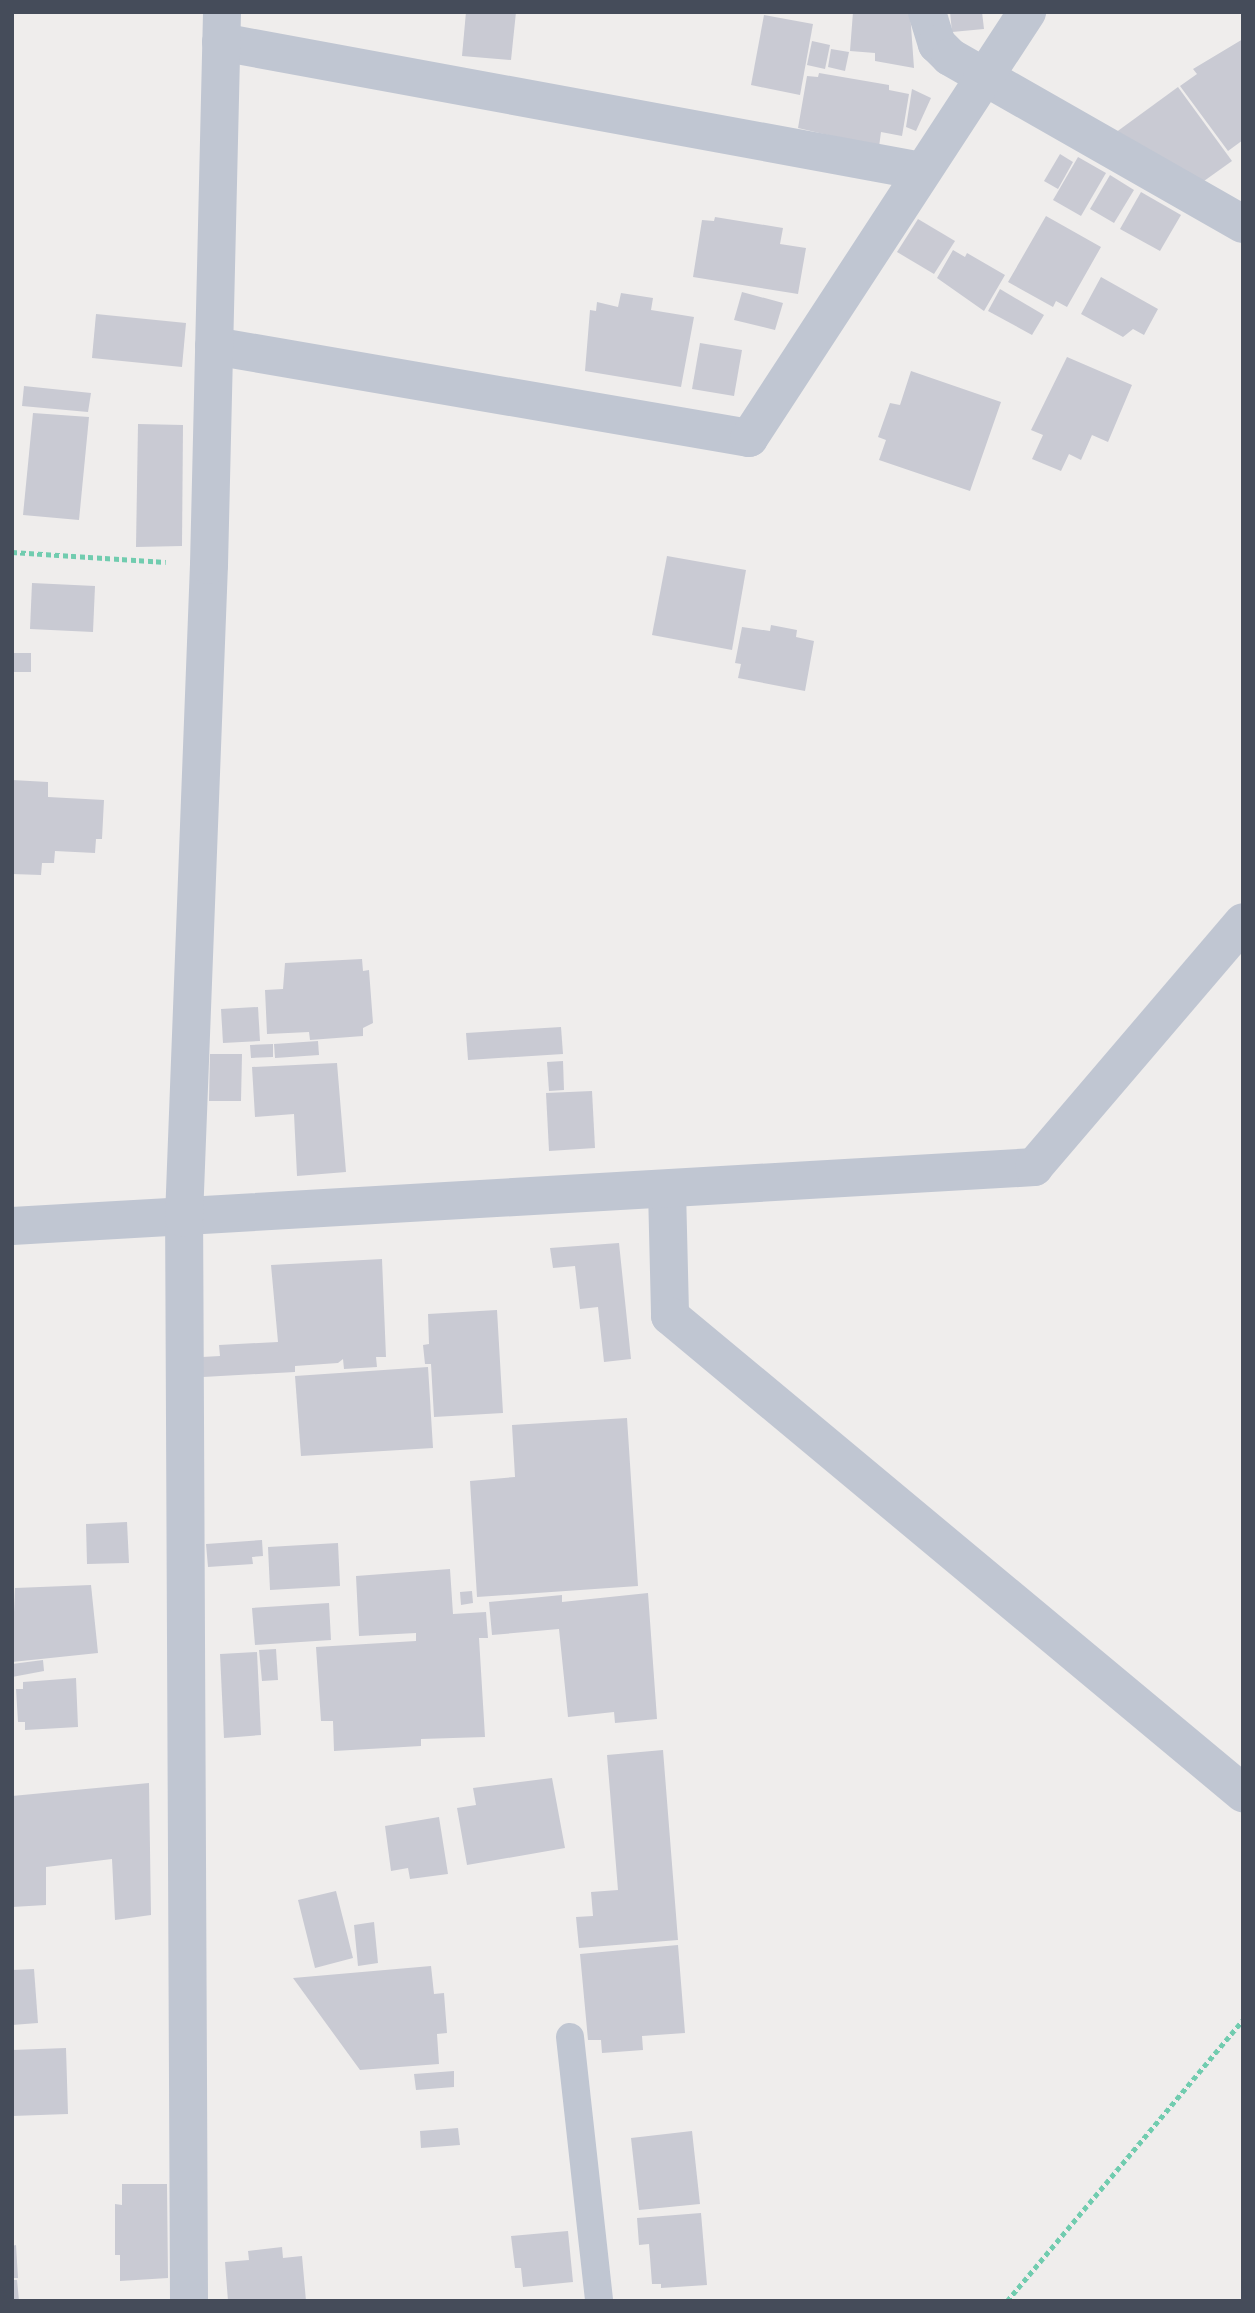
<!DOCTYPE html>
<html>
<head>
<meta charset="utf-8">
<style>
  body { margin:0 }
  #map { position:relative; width:1255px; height:2313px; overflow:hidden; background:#efedec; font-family:"DM Sans",sans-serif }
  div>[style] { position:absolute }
  .building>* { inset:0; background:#c9cad3 }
  .path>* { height:4.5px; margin-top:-2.25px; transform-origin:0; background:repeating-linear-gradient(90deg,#71ccaf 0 5px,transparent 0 8.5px) }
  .service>* { height:28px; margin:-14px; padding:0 14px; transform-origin:14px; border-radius:14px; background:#c0c6d2 }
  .minor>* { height:38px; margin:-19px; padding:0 19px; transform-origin:19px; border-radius:19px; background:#c0c6d2 }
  span { translate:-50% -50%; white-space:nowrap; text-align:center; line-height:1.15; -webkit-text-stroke:5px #fff; paint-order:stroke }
  .frame { position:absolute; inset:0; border:14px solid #454c5a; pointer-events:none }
</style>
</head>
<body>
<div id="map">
  <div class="building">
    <div style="clip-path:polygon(466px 12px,516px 12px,511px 60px,462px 56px)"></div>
    <div style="clip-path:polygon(853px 12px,910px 12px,914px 68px,875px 61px,875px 53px,850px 51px)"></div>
    <div style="clip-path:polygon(950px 12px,982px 12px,984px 29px,952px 32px)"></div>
    <div style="clip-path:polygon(764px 15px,813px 24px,800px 95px,751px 85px)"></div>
    <div style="clip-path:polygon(1243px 39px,1243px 140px,1228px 151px,1180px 86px,1197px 74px,1193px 69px)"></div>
    <div style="clip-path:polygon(812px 41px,830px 45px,825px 69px,807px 65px)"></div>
    <div style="clip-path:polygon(831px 49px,849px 52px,845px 71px,828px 67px)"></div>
    <div style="clip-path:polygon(819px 73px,889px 85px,889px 90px,909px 94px,902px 136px,881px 132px,879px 147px,798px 128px,807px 76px,818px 77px)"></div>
    <div style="clip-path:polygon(1178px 87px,1232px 161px,1204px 181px,1115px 133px)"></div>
    <div style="clip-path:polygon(912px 89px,931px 98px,916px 131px,906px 127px)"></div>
    <div style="clip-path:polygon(1060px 154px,1073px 162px,1058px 189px,1044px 181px)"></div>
    <div style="clip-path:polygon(1078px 157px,1106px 173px,1081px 216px,1053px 200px)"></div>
    <div style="clip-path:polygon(1110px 175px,1134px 190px,1114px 223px,1090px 209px)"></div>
    <div style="clip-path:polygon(1141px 192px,1181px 215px,1160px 251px,1120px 229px)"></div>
    <div style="clip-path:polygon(1046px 216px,1101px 247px,1067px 307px,1056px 301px,1053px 307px,1008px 282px)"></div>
    <div style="clip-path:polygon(715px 217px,783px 228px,780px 244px,806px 248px,798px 294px,693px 277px,702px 220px,714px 221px)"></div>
    <div style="clip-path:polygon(918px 219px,955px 241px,934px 274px,897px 252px)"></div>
    <div style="clip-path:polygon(953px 250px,965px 257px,967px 253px,1005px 275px,984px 311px,937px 278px)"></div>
    <div style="clip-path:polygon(1101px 277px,1158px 309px,1144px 335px,1133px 329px,1123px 337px,1081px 314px)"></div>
    <div style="clip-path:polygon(1000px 289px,1044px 315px,1032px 335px,988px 311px)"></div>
    <div style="clip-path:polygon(742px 292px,783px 303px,775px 330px,734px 320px)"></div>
    <div style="clip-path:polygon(621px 293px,653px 298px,651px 310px,694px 317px,681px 387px,585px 371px,590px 310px,596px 311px,597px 302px,618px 307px)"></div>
    <div style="clip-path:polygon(96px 314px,186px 323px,182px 367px,92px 358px)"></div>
    <div style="clip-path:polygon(700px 343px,742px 350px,734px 396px,692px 389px)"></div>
    <div style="clip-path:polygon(1067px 357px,1132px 385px,1108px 442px,1092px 435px,1081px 460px,1069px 454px,1061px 471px,1032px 459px,1043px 435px,1031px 430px)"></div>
    <div style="clip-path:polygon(911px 371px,1001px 402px,970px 491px,879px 460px,886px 440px,878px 437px,890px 403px,900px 405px)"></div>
    <div style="clip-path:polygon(24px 386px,91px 393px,88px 412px,22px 406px)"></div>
    <div style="clip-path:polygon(33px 413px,89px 417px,79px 520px,23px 515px)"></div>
    <div style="clip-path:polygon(138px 424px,183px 425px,182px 546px,136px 547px)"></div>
    <div style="clip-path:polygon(667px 556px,746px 570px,732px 650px,652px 635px)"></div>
    <div style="clip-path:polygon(32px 583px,95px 586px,93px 632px,30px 629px)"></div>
    <div style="clip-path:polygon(771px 625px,797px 630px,796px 637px,814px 641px,805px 691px,738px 678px,741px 664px,735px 663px,742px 627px,770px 631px)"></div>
    <div style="clip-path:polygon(12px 653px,31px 653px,31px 672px,12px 672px)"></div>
    <div style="clip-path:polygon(12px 780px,48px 782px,48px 797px,104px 800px,102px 839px,96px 839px,95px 853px,55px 851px,54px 863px,42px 863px,41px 875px,12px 874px)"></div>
    <div style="clip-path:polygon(362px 959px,363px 971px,369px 970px,373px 1023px,363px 1028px,363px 1036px,310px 1040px,309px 1032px,267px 1034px,265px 990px,283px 989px,285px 963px)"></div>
    <div style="clip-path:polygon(258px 1007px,260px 1041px,223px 1043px,221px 1009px)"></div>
    <div style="clip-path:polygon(561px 1027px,563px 1054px,468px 1060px,466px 1033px)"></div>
    <div style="clip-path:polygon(318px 1041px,319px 1055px,275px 1058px,274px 1044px)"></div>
    <div style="clip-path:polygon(273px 1044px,273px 1057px,251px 1058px,250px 1045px)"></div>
    <div style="clip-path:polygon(210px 1054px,242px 1054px,241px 1101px,209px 1101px)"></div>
    <div style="clip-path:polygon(563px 1061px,564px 1090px,549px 1091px,547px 1062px)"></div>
    <div style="clip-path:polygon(337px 1063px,346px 1172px,297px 1176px,294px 1114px,255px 1117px,252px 1067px)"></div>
    <div style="clip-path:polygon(592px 1091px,595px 1148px,549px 1151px,546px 1093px)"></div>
    <div style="clip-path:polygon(619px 1243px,631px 1359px,604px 1362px,598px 1307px,580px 1309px,575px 1266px,553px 1268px,550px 1248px)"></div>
    <div style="clip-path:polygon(382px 1259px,386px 1357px,376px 1357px,377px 1367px,344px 1369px,343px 1359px,338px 1363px,295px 1366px,295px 1372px,203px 1377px,202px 1357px,220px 1356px,219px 1345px,278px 1342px,271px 1265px)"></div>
    <div style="clip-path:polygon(497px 1310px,503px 1413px,434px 1417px,431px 1364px,425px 1364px,423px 1345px,429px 1344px,428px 1314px)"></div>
    <div style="clip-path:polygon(428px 1367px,433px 1448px,301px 1456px,295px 1376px)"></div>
    <div style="clip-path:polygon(627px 1418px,638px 1586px,477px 1597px,470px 1481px,515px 1477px,512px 1425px)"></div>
    <div style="clip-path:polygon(127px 1522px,129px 1563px,87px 1564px,86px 1524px)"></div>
    <div style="clip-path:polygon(262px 1540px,263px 1556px,252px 1557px,253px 1564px,208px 1567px,206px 1544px)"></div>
    <div style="clip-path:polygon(338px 1543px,340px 1586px,270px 1590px,268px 1547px)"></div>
    <div style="clip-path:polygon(450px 1569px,453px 1614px,486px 1612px,488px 1638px,479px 1638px,485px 1737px,421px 1739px,421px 1746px,334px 1751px,333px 1721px,321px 1721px,316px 1647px,416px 1641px,416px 1633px,359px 1636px,356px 1576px)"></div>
    <div style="clip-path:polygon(91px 1585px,98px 1653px,12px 1662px,15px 1588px)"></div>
    <div style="clip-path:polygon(472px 1591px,473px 1603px,461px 1605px,460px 1592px)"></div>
    <div style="clip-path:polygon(648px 1593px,657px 1719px,615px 1723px,614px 1712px,568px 1717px,559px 1629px,492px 1635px,489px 1602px,562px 1595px,562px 1602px)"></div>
    <div style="clip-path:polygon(329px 1603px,331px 1640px,255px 1645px,252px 1608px)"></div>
    <div style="clip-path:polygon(276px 1649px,278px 1680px,262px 1681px,259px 1650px)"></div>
    <div style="clip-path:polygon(257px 1652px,261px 1735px,224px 1738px,220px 1654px)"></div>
    <div style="clip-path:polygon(43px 1660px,44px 1671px,12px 1677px,12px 1664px)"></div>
    <div style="clip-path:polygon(76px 1678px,78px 1727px,25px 1730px,25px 1722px,18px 1722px,16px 1689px,23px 1689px,23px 1682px)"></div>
    <div style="clip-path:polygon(663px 1750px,678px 1940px,579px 1948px,576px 1917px,593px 1916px,591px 1892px,618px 1890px,607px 1755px)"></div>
    <div style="clip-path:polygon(552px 1778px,565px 1848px,467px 1865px,457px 1808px,476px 1805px,473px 1788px)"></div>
    <div style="clip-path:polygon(149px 1783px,151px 1915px,115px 1920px,112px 1859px,46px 1867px,46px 1905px,12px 1907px,12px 1796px)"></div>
    <div style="clip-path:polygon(439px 1817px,448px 1874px,410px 1879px,408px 1868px,391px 1871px,385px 1826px)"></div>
    <div style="clip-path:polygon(336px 1891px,353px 1958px,315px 1968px,298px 1900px)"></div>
    <div style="clip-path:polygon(374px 1922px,378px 1963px,358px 1966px,354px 1925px)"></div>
    <div style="clip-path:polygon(678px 1945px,685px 2033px,642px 2036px,643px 2050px,602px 2053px,601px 2040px,588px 2040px,580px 1954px)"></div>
    <div style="clip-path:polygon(431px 1966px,434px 1994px,444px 1993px,447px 2033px,437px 2034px,439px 2064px,360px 2070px,293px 1978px)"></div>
    <div style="clip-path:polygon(34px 1969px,38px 2023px,12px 2025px,12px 1970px)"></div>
    <div style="clip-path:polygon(66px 2048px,68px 2114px,12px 2116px,12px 2050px)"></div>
    <div style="clip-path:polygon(454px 2071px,454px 2087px,416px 2090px,414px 2074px)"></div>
    <div style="clip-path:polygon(458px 2128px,460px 2145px,421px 2148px,420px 2131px)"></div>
    <div style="clip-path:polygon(692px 2131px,700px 2204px,639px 2210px,631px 2138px)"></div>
    <div style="clip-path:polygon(122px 2184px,167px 2184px,168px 2278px,120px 2281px,120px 2255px,115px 2255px,115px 2204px,122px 2205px)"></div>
    <div style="clip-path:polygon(701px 2213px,707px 2285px,661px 2288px,661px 2284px,652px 2284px,649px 2244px,639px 2245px,637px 2218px)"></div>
    <div style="clip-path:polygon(568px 2231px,573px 2282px,523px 2287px,521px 2268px,515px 2268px,511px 2236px)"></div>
    <div style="clip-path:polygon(16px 2245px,18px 2278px,12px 2278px,12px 2246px)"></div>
    <div style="clip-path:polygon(282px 2247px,283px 2258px,302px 2256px,306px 2301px,228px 2301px,225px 2262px,249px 2260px,248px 2251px)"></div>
    <div style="clip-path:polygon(12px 2280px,17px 2280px,19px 2301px,12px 2301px)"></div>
  </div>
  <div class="path">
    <div style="left:12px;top:552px;width:154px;rotate:3.7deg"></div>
    <div style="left:1007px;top:2301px;width:367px;rotate:-50deg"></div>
  </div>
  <div class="service">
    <div style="left:570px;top:2037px;width:266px;rotate:83.7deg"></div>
  </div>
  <div class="minor">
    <div style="left:927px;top:12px;width:34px;rotate:73deg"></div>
    <div style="left:937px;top:44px;width:18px;rotate:45deg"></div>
    <div style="left:950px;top:57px;width:337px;rotate:29.7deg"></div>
    <div style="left:221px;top:42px;width:712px;rotate:10.44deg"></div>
    <div style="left:214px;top:346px;width:543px;rotate:9.76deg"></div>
    <div style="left:749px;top:438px;width:509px;rotate:-56.87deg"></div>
    <div style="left:667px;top:1190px;width:126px;rotate:88.6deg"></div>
    <div style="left:670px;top:1316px;width:746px;rotate:39.78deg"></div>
    <div style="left:12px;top:1226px;width:1024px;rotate:-3.3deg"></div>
    <div style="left:1034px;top:1167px;width:322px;rotate:-49.5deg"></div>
    <div style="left:189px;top:2301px;width:1083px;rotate:-90.26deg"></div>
    <div style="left:184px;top:1218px;width:653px;rotate:-87.81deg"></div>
    <div style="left:209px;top:565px;width:553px;rotate:-88.65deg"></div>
  </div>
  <div class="frame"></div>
</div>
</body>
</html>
